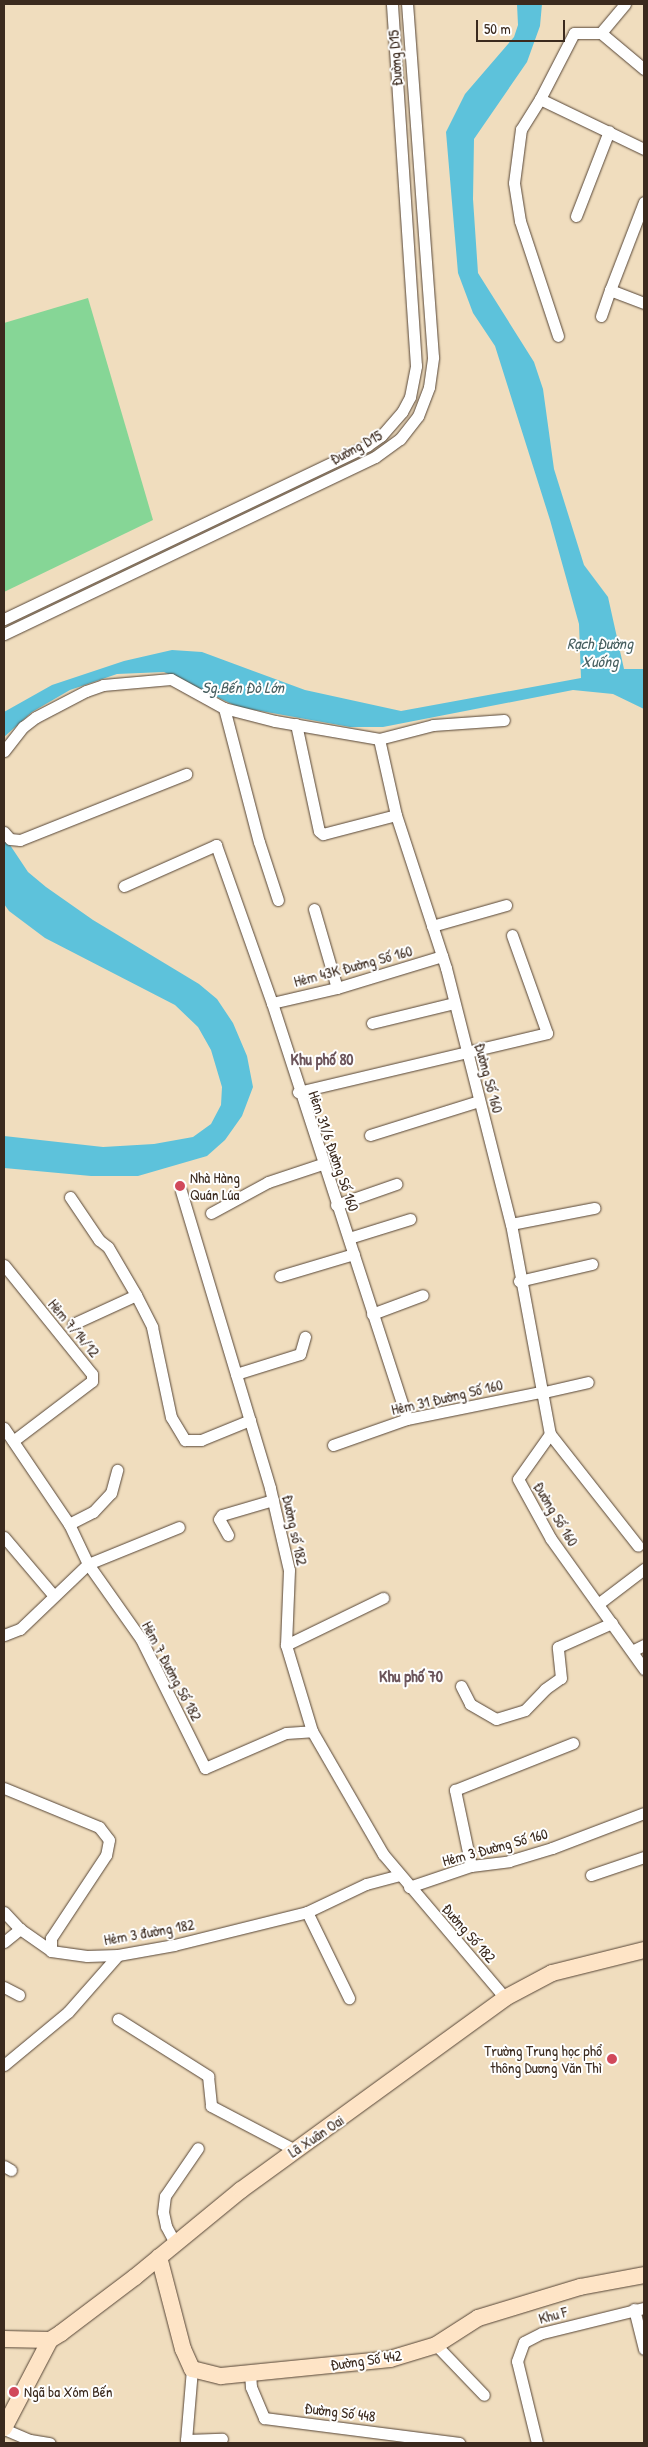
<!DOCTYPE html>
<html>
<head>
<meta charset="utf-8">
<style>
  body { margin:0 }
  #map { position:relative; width:648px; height:2447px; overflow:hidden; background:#f0ddbe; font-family:"Patrick Hand",sans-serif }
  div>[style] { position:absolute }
  .green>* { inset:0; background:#86d696 }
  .water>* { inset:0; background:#5dc2db }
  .roads { filter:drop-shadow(0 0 1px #564536) drop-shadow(0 0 1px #564536) }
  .street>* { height:11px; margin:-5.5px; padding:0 5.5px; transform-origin:5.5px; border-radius:5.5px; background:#fff }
  .secondary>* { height:16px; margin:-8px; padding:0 8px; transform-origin:8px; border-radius:8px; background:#fee4c6 }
  .dots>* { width:14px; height:14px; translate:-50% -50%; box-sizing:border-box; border:2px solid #fff; border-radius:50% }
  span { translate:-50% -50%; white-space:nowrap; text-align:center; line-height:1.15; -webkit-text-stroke:4px #fff; paint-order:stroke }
  .street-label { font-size:15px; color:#3b2a1e }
  .poi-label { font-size:15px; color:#3b2a1e }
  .left { translate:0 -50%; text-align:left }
  .right { translate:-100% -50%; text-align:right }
  .water-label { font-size:16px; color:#475f60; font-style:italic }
  .neighbourhood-label { font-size:16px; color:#6c555b; font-weight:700 }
  .frame { position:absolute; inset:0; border:5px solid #3b2a1e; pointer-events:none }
  .scale { position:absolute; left:476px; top:20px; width:89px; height:22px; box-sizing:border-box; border:2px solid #3b2a1e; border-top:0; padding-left:6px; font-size:15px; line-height:18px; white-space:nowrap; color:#3b2a1e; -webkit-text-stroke:4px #fff; paint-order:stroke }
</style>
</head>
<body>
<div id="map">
  <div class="green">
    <div style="clip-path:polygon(88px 298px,153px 520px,4px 592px,4px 323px)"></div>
  </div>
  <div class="water">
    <div style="clip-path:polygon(517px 4px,542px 4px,540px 26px,527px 62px,474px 139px,473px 199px,478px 273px,534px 362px,543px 389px,554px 469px,584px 565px,608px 597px,624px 669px,644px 669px,644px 709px,613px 694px,573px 690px,383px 727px,350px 727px,238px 707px,164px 672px,117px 674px,70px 690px,32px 712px,4px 737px,4px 712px,52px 685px,124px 661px,172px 650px,202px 652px,305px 690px,401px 711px,581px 678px,579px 624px,550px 520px,495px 346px,473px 313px,458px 273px,446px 132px,465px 94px,514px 37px,518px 25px)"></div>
    <div style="clip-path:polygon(4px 836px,28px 872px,46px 887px,93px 920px,199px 984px,217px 999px,233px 1023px,247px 1056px,253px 1087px,242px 1116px,225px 1140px,207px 1156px,138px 1176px,91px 1176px,4px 1168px,4px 1136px,103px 1147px,154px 1144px,193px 1137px,211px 1124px,221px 1105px,222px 1087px,211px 1050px,198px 1027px,175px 1005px,45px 938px,9px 911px,4px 904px)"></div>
  </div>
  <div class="roads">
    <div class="street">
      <div style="left:625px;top:4px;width:38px;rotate:130deg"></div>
      <div style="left:601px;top:33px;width:27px;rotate:180deg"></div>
      <div style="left:574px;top:33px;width:74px;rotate:117.3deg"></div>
      <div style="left:540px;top:99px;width:115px;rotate:25.7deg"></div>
      <div style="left:601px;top:33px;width:56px;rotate:39.9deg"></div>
      <div style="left:540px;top:99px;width:36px;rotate:122deg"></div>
      <div style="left:521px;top:129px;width:54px;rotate:97.4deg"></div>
      <div style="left:514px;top:183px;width:38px;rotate:81deg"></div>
      <div style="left:520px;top:221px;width:121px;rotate:71.7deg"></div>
      <div style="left:644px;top:202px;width:94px;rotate:111.1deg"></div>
      <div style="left:610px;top:290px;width:36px;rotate:21deg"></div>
      <div style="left:576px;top:216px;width:91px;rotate:-68.8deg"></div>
      <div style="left:601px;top:316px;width:28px;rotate:-71deg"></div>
      <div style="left:4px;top:619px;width:403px;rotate:-25.5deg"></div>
      <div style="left:368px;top:445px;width:16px;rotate:-35deg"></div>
      <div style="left:381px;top:436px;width:32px;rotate:-49deg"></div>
      <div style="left:402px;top:412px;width:17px;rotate:-62deg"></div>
      <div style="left:410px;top:397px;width:32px;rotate:-79deg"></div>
      <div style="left:416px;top:366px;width:363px;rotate:-93.8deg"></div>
      <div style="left:4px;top:634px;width:411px;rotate:-25.5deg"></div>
      <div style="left:375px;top:457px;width:31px;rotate:-36deg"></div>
      <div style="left:400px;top:439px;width:29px;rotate:-52deg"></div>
      <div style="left:418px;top:416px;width:31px;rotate:-69deg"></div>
      <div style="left:429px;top:387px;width:30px;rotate:-82deg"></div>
      <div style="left:433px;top:357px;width:354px;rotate:-94.2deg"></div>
      <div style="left:224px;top:708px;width:138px;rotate:75.4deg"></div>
      <div style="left:259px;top:842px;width:61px;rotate:71.9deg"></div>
      <div style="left:296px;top:724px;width:109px;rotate:77.9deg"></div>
      <div style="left:319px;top:831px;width:5px;rotate:37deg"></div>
      <div style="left:323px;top:834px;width:75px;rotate:-14.6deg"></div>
      <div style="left:379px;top:739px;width:56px;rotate:-14.5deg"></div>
      <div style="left:433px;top:725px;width:71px;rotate:-4deg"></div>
      <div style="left:4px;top:751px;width:31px;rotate:-52deg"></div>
      <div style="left:23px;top:727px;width:16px;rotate:-38deg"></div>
      <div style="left:36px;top:717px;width:56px;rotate:-27.5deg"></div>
      <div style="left:86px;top:691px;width:18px;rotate:-19deg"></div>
      <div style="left:103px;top:685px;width:68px;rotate:-5deg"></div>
      <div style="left:171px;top:679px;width:60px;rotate:28.7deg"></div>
      <div style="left:224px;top:708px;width:53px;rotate:14.3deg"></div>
      <div style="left:275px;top:721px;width:106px;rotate:9.8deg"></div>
      <div style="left:379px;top:739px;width:78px;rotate:77.4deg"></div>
      <div style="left:396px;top:815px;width:161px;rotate:71.9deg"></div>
      <div style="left:446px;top:968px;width:264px;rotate:75.8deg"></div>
      <div style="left:511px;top:1224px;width:214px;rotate:79.5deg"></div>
      <div style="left:550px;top:1434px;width:55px;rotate:125.4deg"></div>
      <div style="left:518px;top:1479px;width:68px;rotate:61.2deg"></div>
      <div style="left:551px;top:1539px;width:160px;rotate:54.4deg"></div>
      <div style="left:4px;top:832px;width:9px;rotate:49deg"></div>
      <div style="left:10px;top:839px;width:10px;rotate:6deg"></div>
      <div style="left:20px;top:840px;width:179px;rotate:-21.7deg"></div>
      <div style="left:124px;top:886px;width:101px;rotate:-24deg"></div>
      <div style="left:216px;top:845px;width:168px;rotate:70.5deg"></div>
      <div style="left:272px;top:1003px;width:437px;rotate:72deg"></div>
      <div style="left:314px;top:909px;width:82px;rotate:73.8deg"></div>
      <div style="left:432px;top:926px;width:77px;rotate:-15.8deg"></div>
      <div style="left:272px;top:1003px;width:67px;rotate:-13deg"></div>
      <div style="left:337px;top:988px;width:110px;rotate:-16.9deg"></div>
      <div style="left:372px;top:1023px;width:84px;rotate:-13.7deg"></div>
      <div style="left:298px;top:1092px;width:256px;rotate:-13.3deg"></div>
      <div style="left:547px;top:1033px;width:104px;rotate:-109.7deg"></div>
      <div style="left:370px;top:1135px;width:114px;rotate:-17.3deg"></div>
      <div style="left:181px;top:1191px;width:310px;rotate:73.3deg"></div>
      <div style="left:270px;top:1488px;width:84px;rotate:77deg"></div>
      <div style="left:289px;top:1570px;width:75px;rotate:92.3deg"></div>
      <div style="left:286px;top:1645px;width:90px;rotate:73.2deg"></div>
      <div style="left:312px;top:1731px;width:142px;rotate:60deg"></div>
      <div style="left:383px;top:1854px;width:189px;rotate:49.7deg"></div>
      <div style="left:70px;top:1197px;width:52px;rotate:56deg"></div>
      <div style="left:99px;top:1240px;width:11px;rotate:38deg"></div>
      <div style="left:108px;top:1247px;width:56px;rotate:59.7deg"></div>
      <div style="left:336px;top:1205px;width:64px;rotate:-19.3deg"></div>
      <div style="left:211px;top:1213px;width:65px;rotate:-28.5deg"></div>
      <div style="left:268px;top:1182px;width:57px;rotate:-18.4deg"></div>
      <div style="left:511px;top:1224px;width:85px;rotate:-10.9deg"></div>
      <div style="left:349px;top:1238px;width:64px;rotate:-17.3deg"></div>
      <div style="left:4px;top:1265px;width:140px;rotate:51.1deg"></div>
      <div style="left:92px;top:1374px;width:7px;rotate:90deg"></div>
      <div style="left:92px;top:1381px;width:99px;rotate:142.8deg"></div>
      <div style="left:280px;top:1276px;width:77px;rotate:-16.6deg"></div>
      <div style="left:519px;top:1281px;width:75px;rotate:-13.1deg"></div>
      <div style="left:372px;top:1314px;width:54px;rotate:-20.4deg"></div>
      <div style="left:73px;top:1324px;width:69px;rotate:-24.7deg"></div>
      <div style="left:136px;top:1295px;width:36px;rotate:63deg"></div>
      <div style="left:152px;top:1327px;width:92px;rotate:78.1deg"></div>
      <div style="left:171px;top:1417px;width:27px;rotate:59deg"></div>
      <div style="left:185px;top:1440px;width:16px"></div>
      <div style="left:201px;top:1440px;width:53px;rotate:-22.2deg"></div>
      <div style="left:236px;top:1374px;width:67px;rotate:-17.4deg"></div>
      <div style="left:300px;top:1354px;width:18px;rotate:-74deg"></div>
      <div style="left:540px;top:1393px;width:49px;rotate:-12.9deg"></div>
      <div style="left:4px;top:1428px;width:116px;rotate:55.9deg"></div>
      <div style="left:69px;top:1524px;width:44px;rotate:64.6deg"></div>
      <div style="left:88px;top:1564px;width:98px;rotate:-22.1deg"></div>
      <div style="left:550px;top:1434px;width:142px;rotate:51.8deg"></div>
      <div style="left:333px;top:1445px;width:78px;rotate:-19.4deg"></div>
      <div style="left:407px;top:1419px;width:136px;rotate:-11.5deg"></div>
      <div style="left:69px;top:1524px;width:27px;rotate:-27deg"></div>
      <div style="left:93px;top:1512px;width:26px;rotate:-47deg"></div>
      <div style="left:111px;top:1493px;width:24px;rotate:-75deg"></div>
      <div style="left:228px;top:1535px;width:18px;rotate:-119deg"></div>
      <div style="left:219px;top:1519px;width:5px;rotate:-53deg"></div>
      <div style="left:222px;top:1515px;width:53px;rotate:-16.4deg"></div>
      <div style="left:4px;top:1537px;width:77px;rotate:49.7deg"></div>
      <div style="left:598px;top:1604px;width:58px;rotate:-37.3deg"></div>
      <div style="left:4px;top:1635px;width:17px;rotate:-21deg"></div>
      <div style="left:20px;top:1629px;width:94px;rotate:-43.7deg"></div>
      <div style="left:88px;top:1564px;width:92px;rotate:54.8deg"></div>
      <div style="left:141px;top:1639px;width:144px;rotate:63.6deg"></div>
      <div style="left:205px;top:1768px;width:88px;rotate:-23.4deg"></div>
      <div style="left:286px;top:1733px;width:26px;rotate:-4deg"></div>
      <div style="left:286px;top:1645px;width:108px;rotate:-25.9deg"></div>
      <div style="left:632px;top:1651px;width:13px;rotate:-27deg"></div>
      <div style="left:461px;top:1686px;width:20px;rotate:63deg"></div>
      <div style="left:470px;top:1704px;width:30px;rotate:30deg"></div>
      <div style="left:496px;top:1719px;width:30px;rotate:-17deg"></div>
      <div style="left:525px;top:1710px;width:29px;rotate:-46deg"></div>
      <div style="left:545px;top:1689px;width:19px;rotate:-35deg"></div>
      <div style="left:561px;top:1678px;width:31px;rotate:-96deg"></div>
      <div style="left:558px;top:1647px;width:59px;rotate:-24deg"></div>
      <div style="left:4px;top:1788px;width:103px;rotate:22.3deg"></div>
      <div style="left:99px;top:1827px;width:16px;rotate:52deg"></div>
      <div style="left:109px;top:1840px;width:15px;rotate:101deg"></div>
      <div style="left:106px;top:1855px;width:100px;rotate:123.5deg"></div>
      <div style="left:51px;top:1938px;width:13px;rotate:90deg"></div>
      <div style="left:51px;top:1951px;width:36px;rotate:8deg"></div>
      <div style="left:87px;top:1956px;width:31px;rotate:-2deg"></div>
      <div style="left:118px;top:1955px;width:57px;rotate:-10.1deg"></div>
      <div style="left:174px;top:1945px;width:137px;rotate:-13.9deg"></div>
      <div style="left:307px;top:1912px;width:65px;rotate:-25.4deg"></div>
      <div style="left:366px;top:1884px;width:34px;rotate:-15deg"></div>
      <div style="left:471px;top:1866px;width:78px;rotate:-101.9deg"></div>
      <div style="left:455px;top:1790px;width:127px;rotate:-21.7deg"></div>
      <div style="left:591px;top:1875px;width:56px;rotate:-18.8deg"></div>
      <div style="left:409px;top:1887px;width:65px;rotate:-18.7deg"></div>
      <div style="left:471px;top:1866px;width:38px;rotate:-7deg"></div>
      <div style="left:509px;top:1861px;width:45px;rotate:-16.8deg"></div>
      <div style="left:552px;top:1848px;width:98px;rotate:-20.8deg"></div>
      <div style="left:4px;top:1912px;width:23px;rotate:47deg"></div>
      <div style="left:20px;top:1929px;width:38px;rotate:35deg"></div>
      <div style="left:307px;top:1912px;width:96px;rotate:64deg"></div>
      <div style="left:4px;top:1942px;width:21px;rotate:-39deg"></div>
      <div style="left:4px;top:1987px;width:17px;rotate:28deg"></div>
      <div style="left:118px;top:2019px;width:107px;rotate:32.3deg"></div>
      <div style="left:208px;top:2076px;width:30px;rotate:84deg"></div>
      <div style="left:211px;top:2106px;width:95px;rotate:27.6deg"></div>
      <div style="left:4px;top:2065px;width:83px;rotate:-39.6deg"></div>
      <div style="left:68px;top:2012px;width:76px;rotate:-48.7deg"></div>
      <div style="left:4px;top:2166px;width:8px;rotate:30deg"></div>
      <div style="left:175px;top:2243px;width:19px;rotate:-118deg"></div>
      <div style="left:166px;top:2226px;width:14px;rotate:-102deg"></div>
      <div style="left:163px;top:2212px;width:16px;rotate:-83deg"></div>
      <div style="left:165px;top:2196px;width:58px;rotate:-55.5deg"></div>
      <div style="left:634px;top:2309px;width:41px;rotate:76deg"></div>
      <div style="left:436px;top:2345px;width:69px;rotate:46.2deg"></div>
      <div style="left:192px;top:2369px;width:71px;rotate:94.8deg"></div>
      <div style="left:186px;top:2440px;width:36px;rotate:-2deg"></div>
      <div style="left:250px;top:2373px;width:14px;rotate:86deg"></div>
      <div style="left:251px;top:2387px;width:34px;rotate:67deg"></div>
      <div style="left:264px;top:2418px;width:197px;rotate:7.3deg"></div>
      <div style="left:4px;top:2429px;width:28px;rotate:23deg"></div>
      <div style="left:30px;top:2440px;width:20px;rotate:9deg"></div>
      <div style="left:537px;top:2443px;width:84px;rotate:-103.7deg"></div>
      <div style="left:517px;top:2361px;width:20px;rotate:-70deg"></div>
      <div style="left:524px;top:2342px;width:20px;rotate:-27deg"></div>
      <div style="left:542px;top:2333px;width:105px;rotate:-13.8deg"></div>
    </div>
    <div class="secondary">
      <div style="left:159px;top:2257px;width:95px;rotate:75.4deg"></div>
      <div style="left:183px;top:2349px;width:22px;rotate:66deg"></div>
      <div style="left:192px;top:2369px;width:30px;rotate:14deg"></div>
      <div style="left:221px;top:2376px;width:170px;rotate:-5.7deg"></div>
      <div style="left:390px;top:2359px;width:48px;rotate:-16.9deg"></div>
      <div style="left:436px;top:2345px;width:50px;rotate:-32.7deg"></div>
      <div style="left:478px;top:2318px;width:107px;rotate:-16.9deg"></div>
      <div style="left:580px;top:2287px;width:65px;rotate:-10.6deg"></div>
      <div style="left:4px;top:2339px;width:46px;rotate:1.2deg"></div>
      <div style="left:50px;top:2340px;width:13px;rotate:-32deg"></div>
      <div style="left:61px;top:2333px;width:93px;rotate:-37.1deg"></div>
      <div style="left:135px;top:2277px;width:137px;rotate:-39.4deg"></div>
      <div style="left:241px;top:2190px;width:326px;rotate:-36deg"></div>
      <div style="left:505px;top:1998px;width:53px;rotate:-28deg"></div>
      <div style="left:552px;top:1973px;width:95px;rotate:-14deg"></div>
      <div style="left:4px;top:2428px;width:99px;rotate:-62.4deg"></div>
    </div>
  </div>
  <div class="dots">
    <div style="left:180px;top:1186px;background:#d1495b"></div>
    <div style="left:612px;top:2059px;background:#d1495b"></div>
    <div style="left:14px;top:2392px;background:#d1495b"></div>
  </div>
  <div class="street-label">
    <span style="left:395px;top:58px;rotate:-94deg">Đường D15</span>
    <span style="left:356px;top:447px;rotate:-28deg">Đường D15</span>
    <span style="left:353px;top:966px;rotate:-15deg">Hẻm 43K Đường Số 160</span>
    <span style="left:489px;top:1078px;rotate:75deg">Đường Số 160</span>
    <span style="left:334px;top:1151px;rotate:71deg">Hẻm 31/6 Đường Số 160</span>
    <span style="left:74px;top:1328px;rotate:50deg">Hẻm 7/14/12</span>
    <span style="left:447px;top:1397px;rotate:-13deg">Hẻm 31 Đường Số 160</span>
    <span style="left:556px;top:1514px;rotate:59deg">Đường Số 160</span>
    <span style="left:295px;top:1530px;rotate:78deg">Đường số 182</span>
    <span style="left:172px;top:1671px;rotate:62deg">Hẻm 7 Đường Số 182</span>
    <span style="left:495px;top:1847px;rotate:-15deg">Hẻm 3 Đường Số 160</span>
    <span style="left:149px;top:1932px;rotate:-10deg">Hẻm 3 đường 182</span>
    <span style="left:469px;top:1933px;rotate:49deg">Đường Số 182</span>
    <span style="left:316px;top:2136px;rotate:-34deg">Lã Xuân Oai</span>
    <span style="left:553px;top:2315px;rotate:-15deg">Khu F</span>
    <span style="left:366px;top:2360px;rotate:-8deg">Đường Số 442</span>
    <span style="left:340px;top:2412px;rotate:7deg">Đường Số 448</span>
  </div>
  <div class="poi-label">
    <span class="left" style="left:190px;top:1186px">Nhà Hàng<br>Quán Lúa</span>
    <span class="right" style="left:602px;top:2059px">Trường Trung học phổ<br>thông Dương Văn Thì</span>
    <span class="left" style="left:24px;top:2392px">Ngã ba Xóm Bến</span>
  </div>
  <div class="water-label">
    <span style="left:600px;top:652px">Rạch Đường<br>Xuống</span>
    <span style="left:243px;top:687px">Sg.Bến Đò Lớn</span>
  </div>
  <div class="neighbourhood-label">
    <span style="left:322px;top:1059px">Khu phố 80</span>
    <span style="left:411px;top:1676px">Khu phố 70</span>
  </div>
  <div class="frame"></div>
  <div class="scale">50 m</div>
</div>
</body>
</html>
